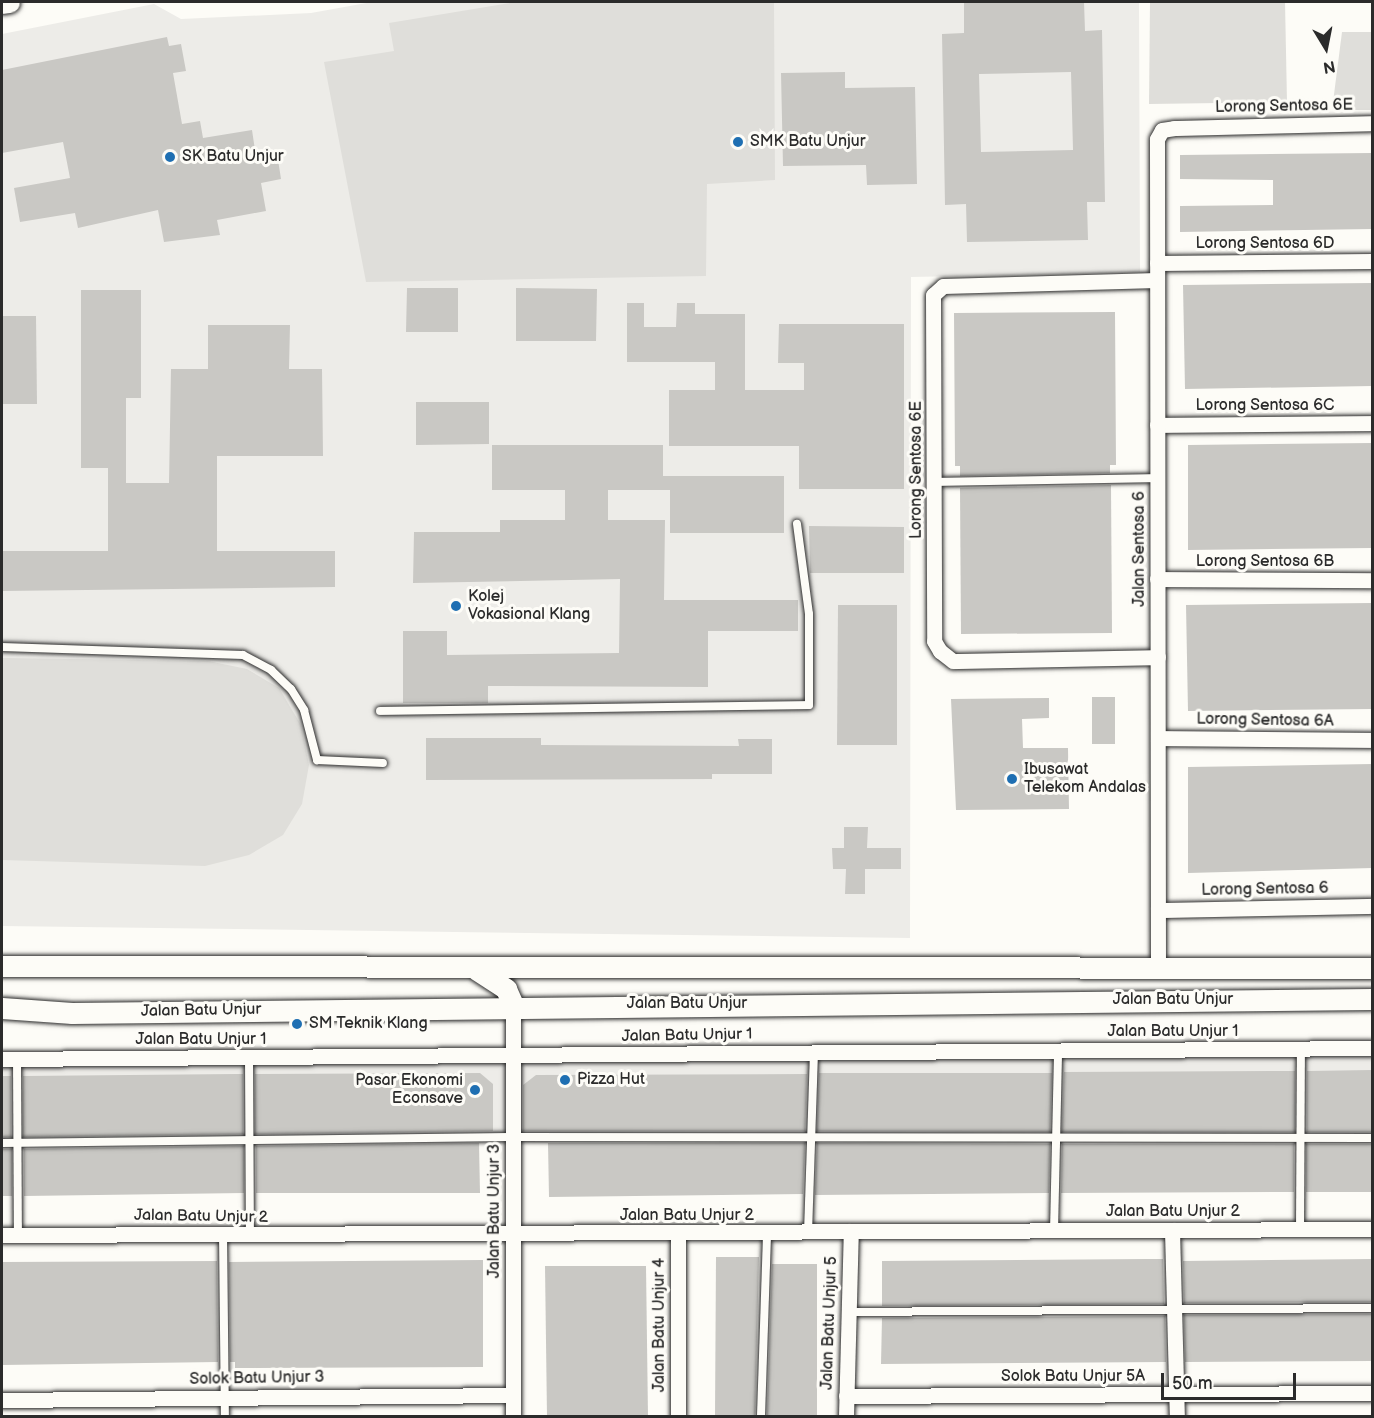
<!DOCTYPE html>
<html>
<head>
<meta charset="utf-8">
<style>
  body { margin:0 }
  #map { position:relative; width:1374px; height:1418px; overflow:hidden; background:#fdfcf7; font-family:"Balsamiq Sans",sans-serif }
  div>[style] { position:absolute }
  .built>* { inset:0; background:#edece8 }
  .green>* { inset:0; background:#dfdeda }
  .building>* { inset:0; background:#c9c8c4 }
  .roads { filter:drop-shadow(0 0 2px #2b2b2b) drop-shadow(0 0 2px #2b2b2b) }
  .lane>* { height:8px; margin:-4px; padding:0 4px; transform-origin:4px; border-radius:4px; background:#fdfcf7 }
  .street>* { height:15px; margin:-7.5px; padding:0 7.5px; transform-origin:7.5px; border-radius:7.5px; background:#fdfcf7 }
  .secondary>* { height:21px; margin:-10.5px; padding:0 10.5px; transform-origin:10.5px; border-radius:10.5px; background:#fdfcf7 }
  .dots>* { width:16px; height:16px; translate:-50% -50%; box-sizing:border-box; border:3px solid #fdfcf7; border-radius:50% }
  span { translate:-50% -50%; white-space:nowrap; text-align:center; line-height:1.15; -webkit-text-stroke:6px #fdfcf7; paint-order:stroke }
  .street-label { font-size:16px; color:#2b2b2b }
  .poi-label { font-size:16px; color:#2b2b2b }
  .left { translate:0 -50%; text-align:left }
  .right { translate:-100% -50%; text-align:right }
  .frame { position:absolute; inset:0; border:3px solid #2b2b2b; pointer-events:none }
  .north { position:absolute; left:1296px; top:18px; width:60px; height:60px; -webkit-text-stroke:4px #fdfcf7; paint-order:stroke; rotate:170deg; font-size:16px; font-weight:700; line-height:24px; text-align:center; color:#2b2b2b }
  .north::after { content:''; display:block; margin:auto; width:21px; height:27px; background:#2b2b2b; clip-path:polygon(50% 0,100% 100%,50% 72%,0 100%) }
  .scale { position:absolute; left:1161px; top:1373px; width:135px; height:27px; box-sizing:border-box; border:3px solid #2b2b2b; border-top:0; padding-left:8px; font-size:18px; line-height:21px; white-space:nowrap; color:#2b2b2b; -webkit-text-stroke:4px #fdfcf7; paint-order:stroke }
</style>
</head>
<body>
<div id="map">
  <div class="built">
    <div style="clip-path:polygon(372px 2px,1139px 2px,1140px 272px,911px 277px,910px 938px,2px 926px,2px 34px,154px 4px,181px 19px,311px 13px)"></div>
    <div style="clip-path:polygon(1372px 1055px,1372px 1134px,2px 1139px,2px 1064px)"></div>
  </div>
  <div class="green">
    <div style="clip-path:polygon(516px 2px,774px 2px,775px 180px,707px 184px,706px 276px,366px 282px,324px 62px,394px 51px,389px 23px)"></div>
    <div style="clip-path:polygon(1150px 2px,1285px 2px,1287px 102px,1149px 104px)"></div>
    <div style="clip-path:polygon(1342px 32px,1372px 32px,1372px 110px,1332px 110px)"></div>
    <div style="clip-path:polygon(2px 658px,208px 661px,247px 669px,279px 688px,301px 725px,309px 765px,302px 804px,283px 835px,249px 855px,205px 866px,2px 860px)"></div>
  </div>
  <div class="building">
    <div style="clip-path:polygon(evenodd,964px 2px,1084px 2px,1085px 31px,1102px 30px,1105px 202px,1087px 202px,1088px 240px,967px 242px,966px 204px,945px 205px,942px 34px,964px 33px,964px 2px,1071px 72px,1073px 150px,981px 152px,979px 74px,1071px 72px)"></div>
    <div style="clip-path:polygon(167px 37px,169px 46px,181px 44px,186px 71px,173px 73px,182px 124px,200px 121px,203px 138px,252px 130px,256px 157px,277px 153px,281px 179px,261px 183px,266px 211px,217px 220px,220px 235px,164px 242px,158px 210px,78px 228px,75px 213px,20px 222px,14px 188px,70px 178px,63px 142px,2px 153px,2px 70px)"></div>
    <div style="clip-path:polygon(845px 72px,845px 88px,915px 87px,917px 184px,867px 185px,866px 165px,783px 166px,781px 73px)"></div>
    <div style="clip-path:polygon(1372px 153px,1372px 229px,1180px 232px,1180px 206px,1273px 205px,1273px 180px,1180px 179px,1180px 155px)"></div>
    <div style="clip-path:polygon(1372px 283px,1372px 386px,1185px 389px,1183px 285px)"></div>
    <div style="clip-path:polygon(407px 288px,458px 288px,458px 332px,406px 332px)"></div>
    <div style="clip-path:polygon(516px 288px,597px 289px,596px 341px,516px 341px)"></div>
    <div style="clip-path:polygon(81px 290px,141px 290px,141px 398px,126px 398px,126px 483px,169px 483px,171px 369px,208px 369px,208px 325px,290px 325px,289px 369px,322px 369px,323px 456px,217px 456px,217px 551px,335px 551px,335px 587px,2px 591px,2px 551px,108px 551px,108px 468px,81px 468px)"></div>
    <div style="clip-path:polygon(627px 303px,644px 303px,644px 327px,676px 327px,677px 303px,695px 303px,695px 314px,745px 314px,745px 390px,804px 390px,804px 363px,778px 363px,779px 324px,904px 324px,904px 489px,799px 489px,799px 446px,669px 446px,669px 390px,715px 390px,715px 362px,627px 362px)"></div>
    <div style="clip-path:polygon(1115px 312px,1116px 465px,1110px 465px,1110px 473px,960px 476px,960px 466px,955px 466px,954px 313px)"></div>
    <div style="clip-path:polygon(2px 316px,36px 316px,37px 404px,2px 404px)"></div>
    <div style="clip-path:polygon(416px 402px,489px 402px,489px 444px,416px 445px)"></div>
    <div style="clip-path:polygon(1372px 443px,1372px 548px,1188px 550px,1188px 445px)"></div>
    <div style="clip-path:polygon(492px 445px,663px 445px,663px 476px,784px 476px,784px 533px,670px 533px,670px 490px,608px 490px,608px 520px,665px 520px,664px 600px,798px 600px,798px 631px,708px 631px,708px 687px,488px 686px,488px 703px,403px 703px,403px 631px,447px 631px,447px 655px,619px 653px,620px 579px,413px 583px,414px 532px,500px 532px,500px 520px,565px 520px,565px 490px,492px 490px)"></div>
    <div style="clip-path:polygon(1111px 485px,1112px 633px,961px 634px,960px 488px)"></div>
    <div style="clip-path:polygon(809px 526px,904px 527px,904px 573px,810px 573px)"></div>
    <div style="clip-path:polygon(1372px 603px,1372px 709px,1188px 711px,1186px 605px)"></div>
    <div style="clip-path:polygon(838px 605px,897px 605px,897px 745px,837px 745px)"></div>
    <div style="clip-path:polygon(1092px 697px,1115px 697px,1115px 744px,1092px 744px)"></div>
    <div style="clip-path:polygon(1049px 698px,1049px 718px,1022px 719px,1023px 748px,1068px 748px,1069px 809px,956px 810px,951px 699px)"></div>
    <div style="clip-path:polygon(426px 738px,541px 738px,541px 745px,739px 746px,738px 739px,772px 739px,772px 774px,712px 774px,712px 779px,426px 780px)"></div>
    <div style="clip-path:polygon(1372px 764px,1372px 868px,1188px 873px,1188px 767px)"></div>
    <div style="clip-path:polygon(844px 827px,868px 827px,867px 848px,901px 848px,901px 869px,865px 869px,865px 894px,845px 894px,846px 869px,833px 869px,832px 848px,844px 848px)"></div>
    <div style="clip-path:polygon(1372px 1070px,1372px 1132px,1307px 1132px,1307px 1071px)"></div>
    <div style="clip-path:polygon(1270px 1071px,1295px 1071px,1295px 1132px,1062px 1132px,1064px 1072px)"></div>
    <div style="clip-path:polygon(480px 1073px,493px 1084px,493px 1131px,255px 1134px,255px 1074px)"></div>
    <div style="clip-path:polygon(819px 1073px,1052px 1073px,1050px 1132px,817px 1131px)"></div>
    <div style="clip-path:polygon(236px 1074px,243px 1074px,243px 1134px,23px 1137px,23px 1076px)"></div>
    <div style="clip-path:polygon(807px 1074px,805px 1131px,523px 1131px,523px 1085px,536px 1075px)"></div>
    <div style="clip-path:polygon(2px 1076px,11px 1076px,11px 1137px,2px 1137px)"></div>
    <div style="clip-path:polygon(479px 1143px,480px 1193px,256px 1193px,256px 1146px)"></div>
    <div style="clip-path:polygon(548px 1143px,805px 1143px,803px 1194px,549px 1197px)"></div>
    <div style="clip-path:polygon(817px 1143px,1050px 1144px,1049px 1193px,815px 1195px)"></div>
    <div style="clip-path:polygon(1062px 1144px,1294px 1144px,1294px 1192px,1061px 1193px)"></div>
    <div style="clip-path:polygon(1306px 1144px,1372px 1144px,1372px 1192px,1306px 1192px)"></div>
    <div style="clip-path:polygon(244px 1146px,244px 1193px,24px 1196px,24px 1149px)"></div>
    <div style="clip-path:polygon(2px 1149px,12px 1149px,12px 1196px,2px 1196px)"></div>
    <div style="clip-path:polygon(716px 1257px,759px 1257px,755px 1416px,715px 1416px)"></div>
    <div style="clip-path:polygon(1147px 1259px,1163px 1259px,1164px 1304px,882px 1306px,882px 1261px)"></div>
    <div style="clip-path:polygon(1372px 1259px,1372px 1302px,1184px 1303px,1183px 1261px)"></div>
    <div style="clip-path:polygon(483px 1260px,483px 1367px,235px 1368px,235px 1362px,230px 1362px,229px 1262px)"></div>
    <div style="clip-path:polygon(217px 1261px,218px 1362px,2px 1365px,2px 1262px)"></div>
    <div style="clip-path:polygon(772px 1264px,817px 1264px,817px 1416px,767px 1416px)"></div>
    <div style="clip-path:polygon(545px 1266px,646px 1266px,648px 1416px,547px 1416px)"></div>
    <div style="clip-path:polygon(1372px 1314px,1372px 1361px,1185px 1362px,1184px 1315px)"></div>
    <div style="clip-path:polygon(1165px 1316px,1166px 1362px,881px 1364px,882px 1318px)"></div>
  </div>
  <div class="roads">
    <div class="lane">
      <div style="left:936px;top:482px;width:222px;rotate:-1deg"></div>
      <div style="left:2px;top:647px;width:241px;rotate:1.9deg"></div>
      <div style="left:243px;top:655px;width:32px;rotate:28deg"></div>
      <div style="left:271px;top:670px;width:28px;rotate:44deg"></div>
      <div style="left:291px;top:689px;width:25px;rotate:58deg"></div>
      <div style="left:304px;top:710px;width:52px;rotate:75.4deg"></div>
      <div style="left:317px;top:760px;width:66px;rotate:2.6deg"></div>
      <div style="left:380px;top:711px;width:429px;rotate:-0.8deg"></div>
      <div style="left:809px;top:705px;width:91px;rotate:-90deg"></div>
      <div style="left:809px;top:614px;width:91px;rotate:-97.6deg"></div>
      <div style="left:249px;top:1057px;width:177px;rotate:89.7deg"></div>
      <div style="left:17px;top:1059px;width:176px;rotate:89.7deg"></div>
      <div style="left:2px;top:1143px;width:511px;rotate:-0.67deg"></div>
      <div style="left:513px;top:1137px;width:859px;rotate:0.07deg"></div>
      <div style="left:1300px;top:1229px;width:180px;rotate:-89.7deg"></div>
      <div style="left:1054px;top:1231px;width:180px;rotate:-88.7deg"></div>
      <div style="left:223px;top:1233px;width:183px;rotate:89.4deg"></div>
      <div style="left:808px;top:1233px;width:180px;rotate:-88.1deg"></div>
      <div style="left:849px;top:1312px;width:523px;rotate:-0.44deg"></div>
      <div style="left:761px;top:1416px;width:182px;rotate:-88.1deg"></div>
    </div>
    <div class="street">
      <div style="left:1157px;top:263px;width:215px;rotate:-0.5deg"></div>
      <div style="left:1157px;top:280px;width:214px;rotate:178.4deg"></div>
      <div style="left:943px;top:286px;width:13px;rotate:138deg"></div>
      <div style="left:933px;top:295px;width:346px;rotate:89.8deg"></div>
      <div style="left:934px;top:641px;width:12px;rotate:59deg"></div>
      <div style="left:940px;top:651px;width:16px;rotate:38deg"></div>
      <div style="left:953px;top:661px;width:205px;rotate:-1.1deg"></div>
      <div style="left:1157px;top:425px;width:215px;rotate:-0.5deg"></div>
      <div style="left:1157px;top:579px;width:215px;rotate:0.3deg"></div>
      <div style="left:1158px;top:738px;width:214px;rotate:0.5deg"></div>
      <div style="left:1158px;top:910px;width:214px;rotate:-1.1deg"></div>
      <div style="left:1158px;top:968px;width:829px;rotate:-90.07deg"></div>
      <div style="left:1157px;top:139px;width:10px;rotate:-61deg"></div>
      <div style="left:1162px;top:130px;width:12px;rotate:-9deg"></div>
      <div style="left:1174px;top:128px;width:198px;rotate:-1.4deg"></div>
      <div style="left:2px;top:1059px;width:1370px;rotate:-0.46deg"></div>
      <div style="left:1172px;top:1230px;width:186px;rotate:88.5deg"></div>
      <div style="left:678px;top:1233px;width:183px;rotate:90deg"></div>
      <div style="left:2px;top:1235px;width:1370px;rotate:-0.25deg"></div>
      <div style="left:846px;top:1396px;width:526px;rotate:-0.33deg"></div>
      <div style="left:2px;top:1400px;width:511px;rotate:-0.56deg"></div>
      <div style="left:513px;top:1416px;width:411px;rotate:-90deg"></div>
      <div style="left:846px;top:1416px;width:185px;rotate:-88.5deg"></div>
    </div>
    <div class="secondary">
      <div style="left:2px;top:3px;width:7px;rotate:-8deg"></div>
      <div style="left:2px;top:966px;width:1370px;rotate:0.08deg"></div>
      <div style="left:477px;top:970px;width:35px;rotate:33deg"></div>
      <div style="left:506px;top:989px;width:17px;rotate:66deg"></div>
      <div style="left:2px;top:1008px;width:70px;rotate:4.1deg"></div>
      <div style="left:72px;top:1013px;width:1300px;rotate:-0.62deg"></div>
    </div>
  </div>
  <div class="dots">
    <div style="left:738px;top:142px;background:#1f6fb2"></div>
    <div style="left:170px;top:157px;background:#1f6fb2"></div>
    <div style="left:456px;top:606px;background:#1f6fb2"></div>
    <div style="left:1012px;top:779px;background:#1f6fb2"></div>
    <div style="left:297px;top:1024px;background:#1f6fb2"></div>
    <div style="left:565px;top:1080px;background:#1f6fb2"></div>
    <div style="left:475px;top:1090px;background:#1f6fb2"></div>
  </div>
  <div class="street-label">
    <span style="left:1284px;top:107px;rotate:-1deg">Lorong Sentosa 6E</span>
    <span style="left:1265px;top:244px">Lorong Sentosa 6D</span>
    <span style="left:1265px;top:406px">Lorong Sentosa 6C</span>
    <span style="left:917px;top:470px;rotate:-90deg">Lorong Sentosa 6E</span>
    <span style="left:1140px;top:549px;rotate:-90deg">Jalan Sentosa 6</span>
    <span style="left:1265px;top:562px">Lorong Sentosa 6B</span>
    <span style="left:1265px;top:721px;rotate:1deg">Lorong Sentosa 6A</span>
    <span style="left:1265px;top:890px;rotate:-1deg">Lorong Sentosa 6</span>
    <span style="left:1173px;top:1000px">Jalan Batu Unjur</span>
    <span style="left:687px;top:1004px">Jalan Batu Unjur</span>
    <span style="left:201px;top:1011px;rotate:-1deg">Jalan Batu Unjur</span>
    <span style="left:1173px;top:1032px">Jalan Batu Unjur 1</span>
    <span style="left:687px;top:1036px;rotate:-1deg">Jalan Batu Unjur 1</span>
    <span style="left:201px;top:1040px">Jalan Batu Unjur 1</span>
    <span style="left:495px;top:1211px;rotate:-90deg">Jalan Batu Unjur 3</span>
    <span style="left:1173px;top:1212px">Jalan Batu Unjur 2</span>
    <span style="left:687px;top:1216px">Jalan Batu Unjur 2</span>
    <span style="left:201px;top:1217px;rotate:1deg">Jalan Batu Unjur 2</span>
    <span style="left:830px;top:1323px;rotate:-88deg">Jalan Batu Unjur 5</span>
    <span style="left:660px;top:1325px;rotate:-90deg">Jalan Batu Unjur 4</span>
    <span style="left:1073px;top:1377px">Solok Batu Unjur 5A</span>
    <span style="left:257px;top:1379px;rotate:-1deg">Solok Batu Unjur 3</span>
  </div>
  <div class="poi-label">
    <span class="left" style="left:750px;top:142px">SMK Batu Unjur</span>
    <span class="left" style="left:182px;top:157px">SK Batu Unjur</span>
    <span class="left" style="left:468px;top:606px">Kolej<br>Vokasional Klang</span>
    <span class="left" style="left:1024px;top:779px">Ibusawat<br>Telekom Andalas</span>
    <span class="left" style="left:309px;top:1024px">SM Teknik Klang</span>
    <span class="left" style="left:577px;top:1080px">Pizza Hut</span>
    <span class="right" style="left:463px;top:1090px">Pasar Ekonomi<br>Econsave</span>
  </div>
  <div class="frame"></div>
  <div class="north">N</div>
  <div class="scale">50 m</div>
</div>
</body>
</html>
